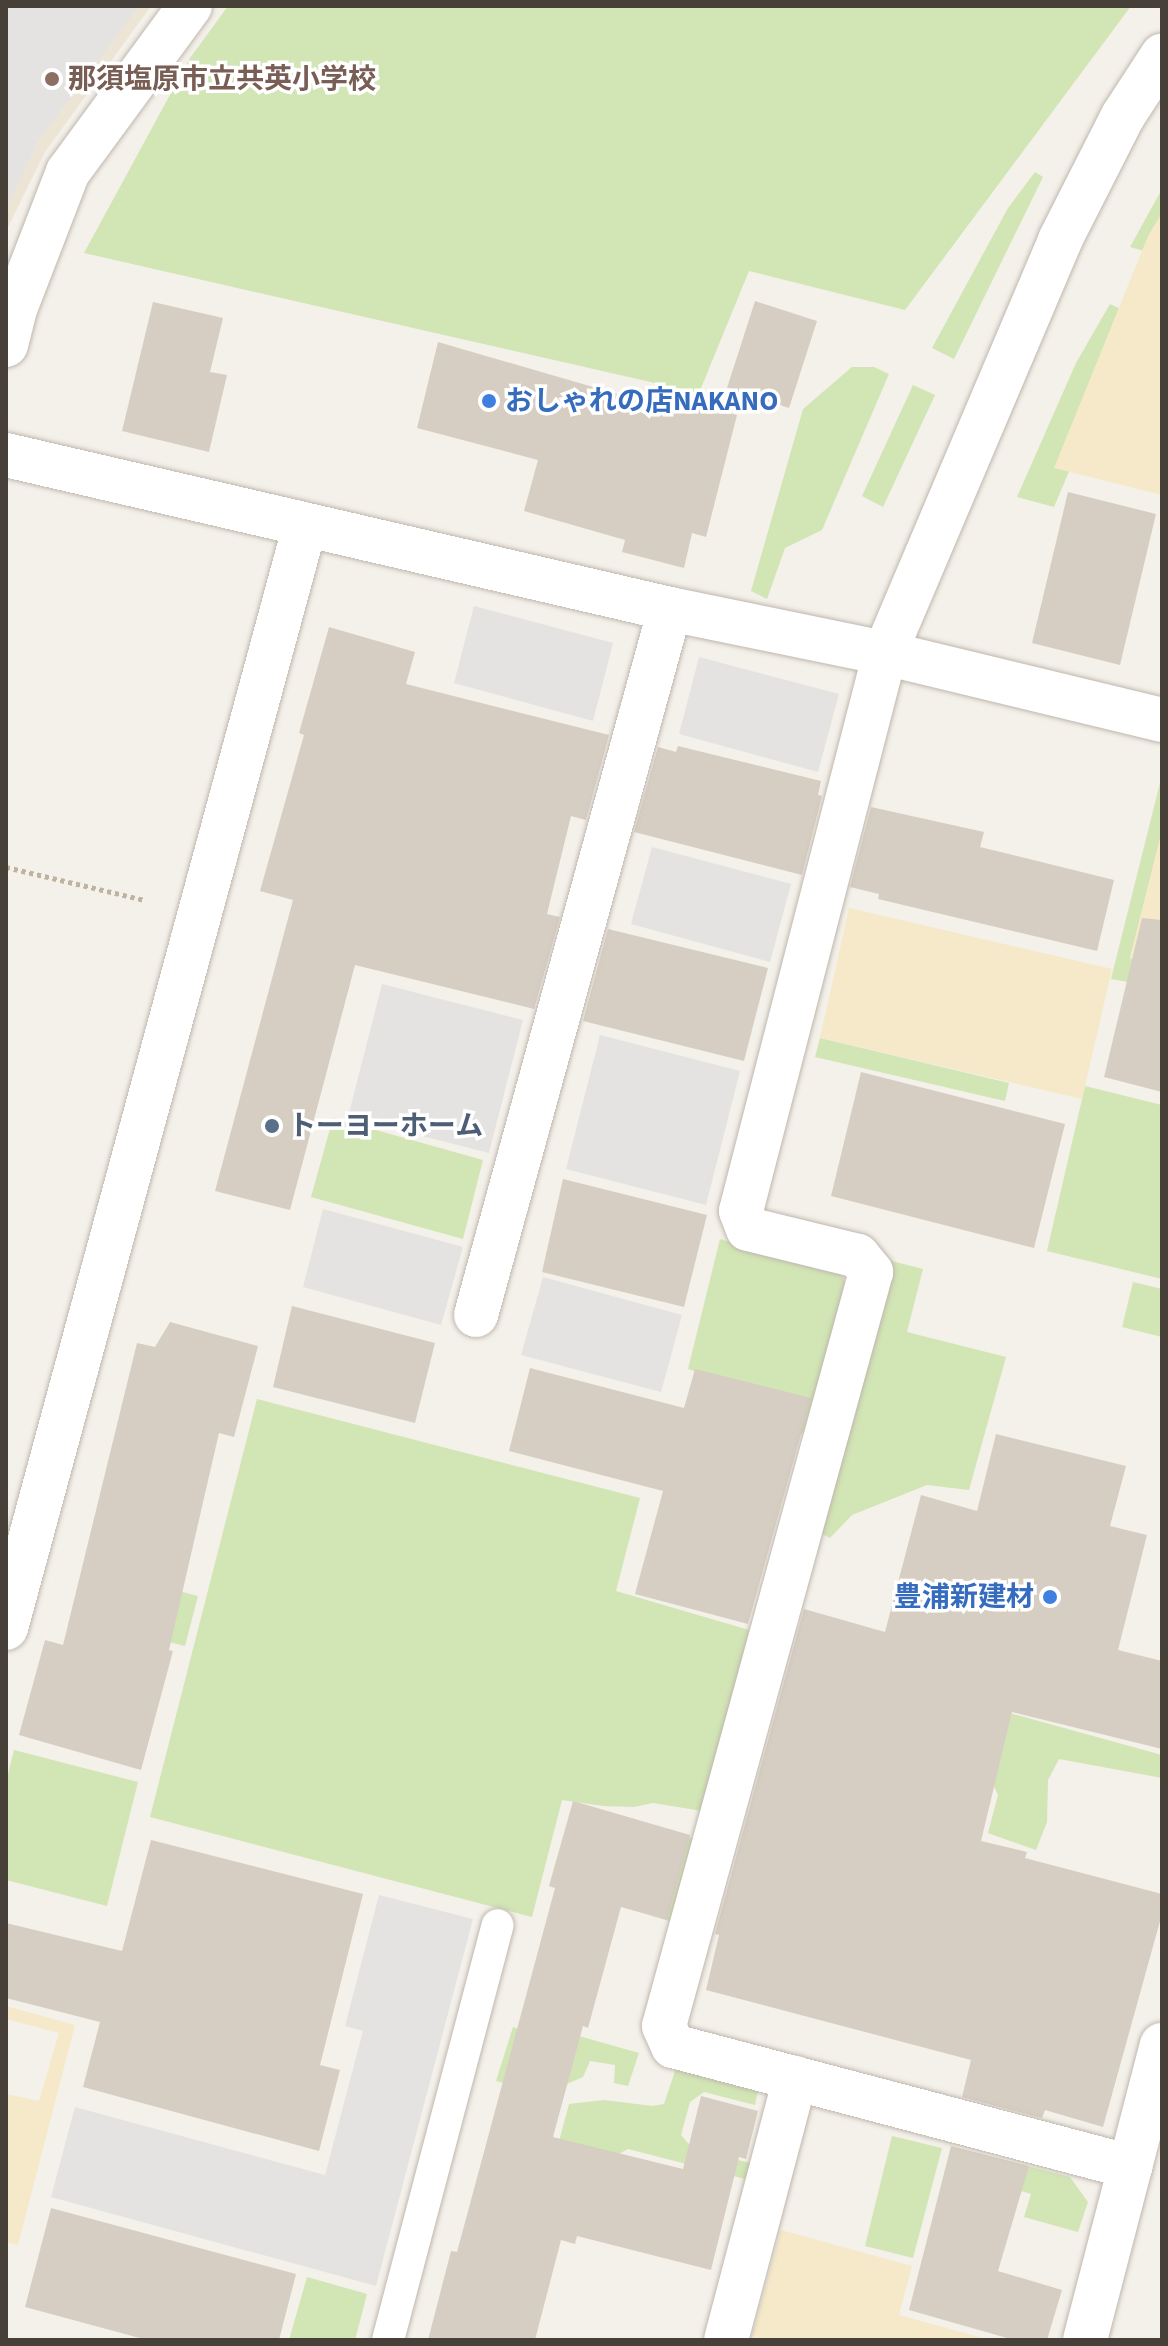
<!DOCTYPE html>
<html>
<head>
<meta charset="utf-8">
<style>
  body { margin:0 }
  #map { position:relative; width:1168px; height:2346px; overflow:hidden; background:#f4f0ea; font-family:"Source Sans 3","Noto Sans JP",sans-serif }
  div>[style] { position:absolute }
  .education>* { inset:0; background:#ece4d5 }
  .green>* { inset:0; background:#d2e5b5 }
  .sand>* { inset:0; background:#f5e9c9 }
  .parking>* { inset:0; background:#e5e3e1 }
  .building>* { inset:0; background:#d7cec3 }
  .path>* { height:5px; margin-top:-2.5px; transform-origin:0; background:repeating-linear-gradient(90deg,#bfb29f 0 4px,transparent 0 8px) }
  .roads { filter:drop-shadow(0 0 2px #bfb7ad) drop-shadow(0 0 2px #bfb7ad) }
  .service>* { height:32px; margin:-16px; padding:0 16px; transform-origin:16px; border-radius:16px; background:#fff }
  .minor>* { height:44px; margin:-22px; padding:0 22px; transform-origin:22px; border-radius:22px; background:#fff }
  .tertiary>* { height:44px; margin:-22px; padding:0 22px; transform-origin:22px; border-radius:22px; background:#fff }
  .dots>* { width:22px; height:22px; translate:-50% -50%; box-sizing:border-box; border:4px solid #fff; border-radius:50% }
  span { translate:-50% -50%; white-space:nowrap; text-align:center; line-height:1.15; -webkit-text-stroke:7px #fff; paint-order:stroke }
  .education-label { font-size:28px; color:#785e54; font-weight:700 }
  .left { translate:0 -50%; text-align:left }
  .shop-label { font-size:28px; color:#366cbe; font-weight:700 }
  .right { translate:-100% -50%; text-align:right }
  .service-label { font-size:28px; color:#4e5e75; font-weight:700 }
  .frame { position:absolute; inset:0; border:8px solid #474038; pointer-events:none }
</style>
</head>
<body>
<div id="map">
  <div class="education">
    <div style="clip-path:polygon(6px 6px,151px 6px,45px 152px,6px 231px)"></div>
  </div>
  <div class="green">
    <div style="clip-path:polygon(228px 6px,1131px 6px,905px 310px,749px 271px,699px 393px,84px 253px,190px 58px)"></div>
    <div style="clip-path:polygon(1035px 172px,1043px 177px,954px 359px,932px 348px,1008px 208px)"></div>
    <div style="clip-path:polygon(1162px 189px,1162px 250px,1158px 255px,1130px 247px)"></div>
    <div style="clip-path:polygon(1110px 304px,1135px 316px,1054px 507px,1017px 497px,1076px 363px)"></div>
    <div style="clip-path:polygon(852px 367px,874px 367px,889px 374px,822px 530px,785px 548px,767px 599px,751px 591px,803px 409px)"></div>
    <div style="clip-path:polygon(913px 385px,935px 395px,883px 507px,862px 496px)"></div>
    <div style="clip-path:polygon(1162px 775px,1162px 831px,1130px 958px,1162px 967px,1162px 988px,1111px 979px)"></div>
    <div style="clip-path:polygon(820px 1038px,1009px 1083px,1005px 1101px,815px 1057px)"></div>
    <div style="clip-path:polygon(1085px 1086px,1162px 1105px,1162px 1279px,1047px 1251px)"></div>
    <div style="clip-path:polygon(333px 1118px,483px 1160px,463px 1239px,311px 1197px)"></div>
    <div style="clip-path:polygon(720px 1239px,840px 1273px,850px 1291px,812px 1437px,792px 1430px,773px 1396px,688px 1369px)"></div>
    <div style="clip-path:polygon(888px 1260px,923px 1269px,907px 1332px,1006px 1357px,969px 1490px,927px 1485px,852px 1515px,830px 1538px,818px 1532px)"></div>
    <div style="clip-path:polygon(1133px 1282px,1162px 1289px,1162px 1337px,1122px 1327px)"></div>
    <div style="clip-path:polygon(257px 1399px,640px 1498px,616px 1591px,749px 1630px,702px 1811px,653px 1803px,634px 1807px,603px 1806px,562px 1800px,532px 1917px,150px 1817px)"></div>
    <div style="clip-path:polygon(124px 1577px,198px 1596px,185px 1646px,112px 1628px)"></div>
    <div style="clip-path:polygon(922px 1689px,1162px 1755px,1162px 1778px,1059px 1759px,1048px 1780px,1047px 1822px,1036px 1850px,988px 1833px,998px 1795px,989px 1776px)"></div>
    <div style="clip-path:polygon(14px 1750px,138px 1782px,107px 1906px,6px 1880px,6px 1782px)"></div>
    <div style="clip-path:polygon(698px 1837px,673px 1922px,652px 1916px,688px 1838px)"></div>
    <div style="clip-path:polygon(513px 2027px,548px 2038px,572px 2034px,639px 2053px,628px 2086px,614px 2083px,615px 2065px,590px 2061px,583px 2077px,544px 2094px,496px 2081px)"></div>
    <div style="clip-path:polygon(676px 2068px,758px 2090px,755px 2105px,704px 2092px,690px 2102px,681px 2135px,694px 2150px,751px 2163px,745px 2179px,628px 2149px,615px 2156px,558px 2145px,569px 2104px,604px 2100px,653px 2106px,664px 2104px)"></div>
    <div style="clip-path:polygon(892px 2136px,942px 2148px,913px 2258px,865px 2246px)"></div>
    <div style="clip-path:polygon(978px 2153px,1070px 2177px,1088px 2202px,1078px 2232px,1024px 2217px,1031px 2194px,970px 2176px)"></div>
    <div style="clip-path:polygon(307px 2277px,367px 2294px,355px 2340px,289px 2340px)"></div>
  </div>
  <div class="sand">
    <div style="clip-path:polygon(1162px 213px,1162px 495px,1054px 468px,1148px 236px)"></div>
    <div style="clip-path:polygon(1162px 831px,1162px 967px,1130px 958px)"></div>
    <div style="clip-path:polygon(849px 908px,1112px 969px,1082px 1099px,820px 1038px)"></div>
    <div style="clip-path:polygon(6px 2006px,75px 2025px,18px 2245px,6px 2242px,6px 2094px,39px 2101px,59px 2033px,6px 2019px)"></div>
    <div style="clip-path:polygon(781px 2230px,912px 2266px,899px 2315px,990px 2340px,765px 2340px,752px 2336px)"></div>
  </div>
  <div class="parking">
    <div style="clip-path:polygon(6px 6px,139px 6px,38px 141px,6px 209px)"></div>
    <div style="clip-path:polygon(474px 606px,613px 643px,593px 721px,454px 683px)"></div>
    <div style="clip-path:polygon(699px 657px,839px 694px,818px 772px,679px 734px)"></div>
    <div style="clip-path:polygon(652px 847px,791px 884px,770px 962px,631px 924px)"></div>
    <div style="clip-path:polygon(382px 984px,523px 1020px,489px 1153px,348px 1117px)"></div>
    <div style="clip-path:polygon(600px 1035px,740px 1071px,706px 1205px,566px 1169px)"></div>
    <div style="clip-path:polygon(323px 1209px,463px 1247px,441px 1325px,303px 1287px)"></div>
    <div style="clip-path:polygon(543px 1277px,682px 1315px,661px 1392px,521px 1355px)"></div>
    <div style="clip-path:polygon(379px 1895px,473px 1919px,376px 2286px,51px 2197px,75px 2107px,325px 2175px,363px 2031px,345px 2026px)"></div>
  </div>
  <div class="building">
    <div style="clip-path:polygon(755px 301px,817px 321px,789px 408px,727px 388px)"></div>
    <div style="clip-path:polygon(153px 302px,223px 318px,210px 372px,227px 375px,209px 452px,122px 431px)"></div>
    <div style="clip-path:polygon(438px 342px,655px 405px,657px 395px,737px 415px,706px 537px,692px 533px,684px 568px,622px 552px,625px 540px,524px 511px,538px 460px,417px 428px)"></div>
    <div style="clip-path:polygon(1068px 492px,1156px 514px,1120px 665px,1032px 643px)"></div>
    <div style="clip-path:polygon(329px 627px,415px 652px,406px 684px,609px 735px,586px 820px,571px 816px,547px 914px,560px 917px,534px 1009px,355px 965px,290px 1210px,215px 1191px,293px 900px,260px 891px,304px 735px,299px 733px)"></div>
    <div style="clip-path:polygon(678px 746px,821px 781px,818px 795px,822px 796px,802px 875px,634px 832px,658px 747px,676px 752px)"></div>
    <div style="clip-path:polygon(871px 807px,984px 832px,980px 847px,1114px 880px,1097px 951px,878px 899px,879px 894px,850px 887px)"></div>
    <div style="clip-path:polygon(1142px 918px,1162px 920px,1162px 1092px,1104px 1077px)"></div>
    <div style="clip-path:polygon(608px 929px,768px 968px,744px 1061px,583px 1021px)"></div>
    <div style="clip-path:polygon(861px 1072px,1065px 1124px,1034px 1248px,831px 1196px)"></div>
    <div style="clip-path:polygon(563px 1179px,707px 1215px,684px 1307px,542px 1272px)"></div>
    <div style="clip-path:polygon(292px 1306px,435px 1343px,415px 1423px,273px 1387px)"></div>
    <div style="clip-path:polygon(170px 1322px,258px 1346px,234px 1437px,219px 1433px,169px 1650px,173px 1651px,141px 1770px,19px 1735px,45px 1640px,63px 1645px,137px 1343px,155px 1347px)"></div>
    <div style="clip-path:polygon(530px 1368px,684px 1408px,695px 1369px,811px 1398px,748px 1624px,635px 1594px,663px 1491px,509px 1451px)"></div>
    <div style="clip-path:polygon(996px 1434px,1126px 1466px,1110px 1526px,1147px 1535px,1118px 1650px,1162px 1661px,1162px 1749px,1012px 1712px,981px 1841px,1027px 1852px,1025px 1858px,1162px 1894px,1162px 1914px,1103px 2127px,1045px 2110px,1042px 2118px,962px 2097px,971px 2060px,706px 1990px,719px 1935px,715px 1934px,804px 1609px,885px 1632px,921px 1495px,977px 1511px)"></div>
    <div style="clip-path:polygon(573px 1801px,690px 1835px,667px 1920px,621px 1907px,588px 2028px,583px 2026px,553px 2137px,683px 2169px,701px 2096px,758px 2111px,746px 2159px,739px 2157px,711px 2270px,577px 2236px,575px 2244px,561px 2240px,535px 2340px,428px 2340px,451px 2251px,457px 2252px,555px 1888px,549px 1886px)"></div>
    <div style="clip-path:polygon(151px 1840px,363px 1894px,320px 2065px,340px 2070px,319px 2151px,83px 2087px,100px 2022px,6px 1998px,6px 1923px,122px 1951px)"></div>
    <div style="clip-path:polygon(951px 2146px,1029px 2166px,998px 2271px,1062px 2290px,1047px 2340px,1014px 2340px,909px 2310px)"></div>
    <div style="clip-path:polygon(51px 2208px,296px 2274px,279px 2340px,147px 2340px,25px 2307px)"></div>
  </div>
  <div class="path">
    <div style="left:6px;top:867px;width:143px;rotate:13.4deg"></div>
  </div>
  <div class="roads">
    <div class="service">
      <div style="left:388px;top:2340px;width:429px;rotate:-75.2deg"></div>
    </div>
    <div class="minor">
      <div style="left:6px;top:345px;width:37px;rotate:-76deg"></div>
      <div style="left:15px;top:309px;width:147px;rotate:-68.9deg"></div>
      <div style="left:68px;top:172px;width:206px;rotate:-53.7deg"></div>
      <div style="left:885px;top:653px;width:576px;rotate:104.47deg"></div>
      <div style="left:741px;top:1211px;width:19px;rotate:69deg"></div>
      <div style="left:748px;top:1229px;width:113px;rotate:13.8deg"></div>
      <div style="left:858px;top:1256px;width:21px;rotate:51deg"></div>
      <div style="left:871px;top:1272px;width:782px;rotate:105.35deg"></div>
      <div style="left:664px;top:2026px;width:22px;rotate:66deg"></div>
      <div style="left:673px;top:2046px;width:473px;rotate:14.8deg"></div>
      <div style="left:476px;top:1315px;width:732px;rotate:-74.64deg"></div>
      <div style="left:6px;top:1628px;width:1143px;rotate:-74.83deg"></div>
      <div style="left:726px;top:2340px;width:271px;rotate:-75.2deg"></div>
      <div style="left:1085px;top:2340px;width:305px;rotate:-75.4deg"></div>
    </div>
    <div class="tertiary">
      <div style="left:6px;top:455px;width:682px;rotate:13.06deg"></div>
      <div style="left:670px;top:609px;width:219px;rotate:11.6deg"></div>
      <div style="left:885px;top:653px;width:285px;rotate:13.6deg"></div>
      <div style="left:885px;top:653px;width:449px;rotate:-67deg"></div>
      <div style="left:1060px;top:240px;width:139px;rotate:-63.1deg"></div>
      <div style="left:1123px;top:116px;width:72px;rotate:-57deg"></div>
    </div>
  </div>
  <div class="dots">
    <div style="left:52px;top:79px;background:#8d6e63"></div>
    <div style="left:489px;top:401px;background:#3f7fe0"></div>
    <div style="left:272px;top:1126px;background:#5c6f8a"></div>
    <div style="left:1050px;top:1597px;background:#3f7fe0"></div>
  </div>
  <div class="education-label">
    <span class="left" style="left:68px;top:79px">那須塩原市立共英小学校</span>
  </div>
  <div class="shop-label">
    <span class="left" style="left:505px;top:401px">おしゃれの店NAKANO</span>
    <span class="right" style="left:1034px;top:1597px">豊浦新建材</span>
  </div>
  <div class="service-label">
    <span class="left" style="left:288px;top:1126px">トーヨーホーム</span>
  </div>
  <div class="frame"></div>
</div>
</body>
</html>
